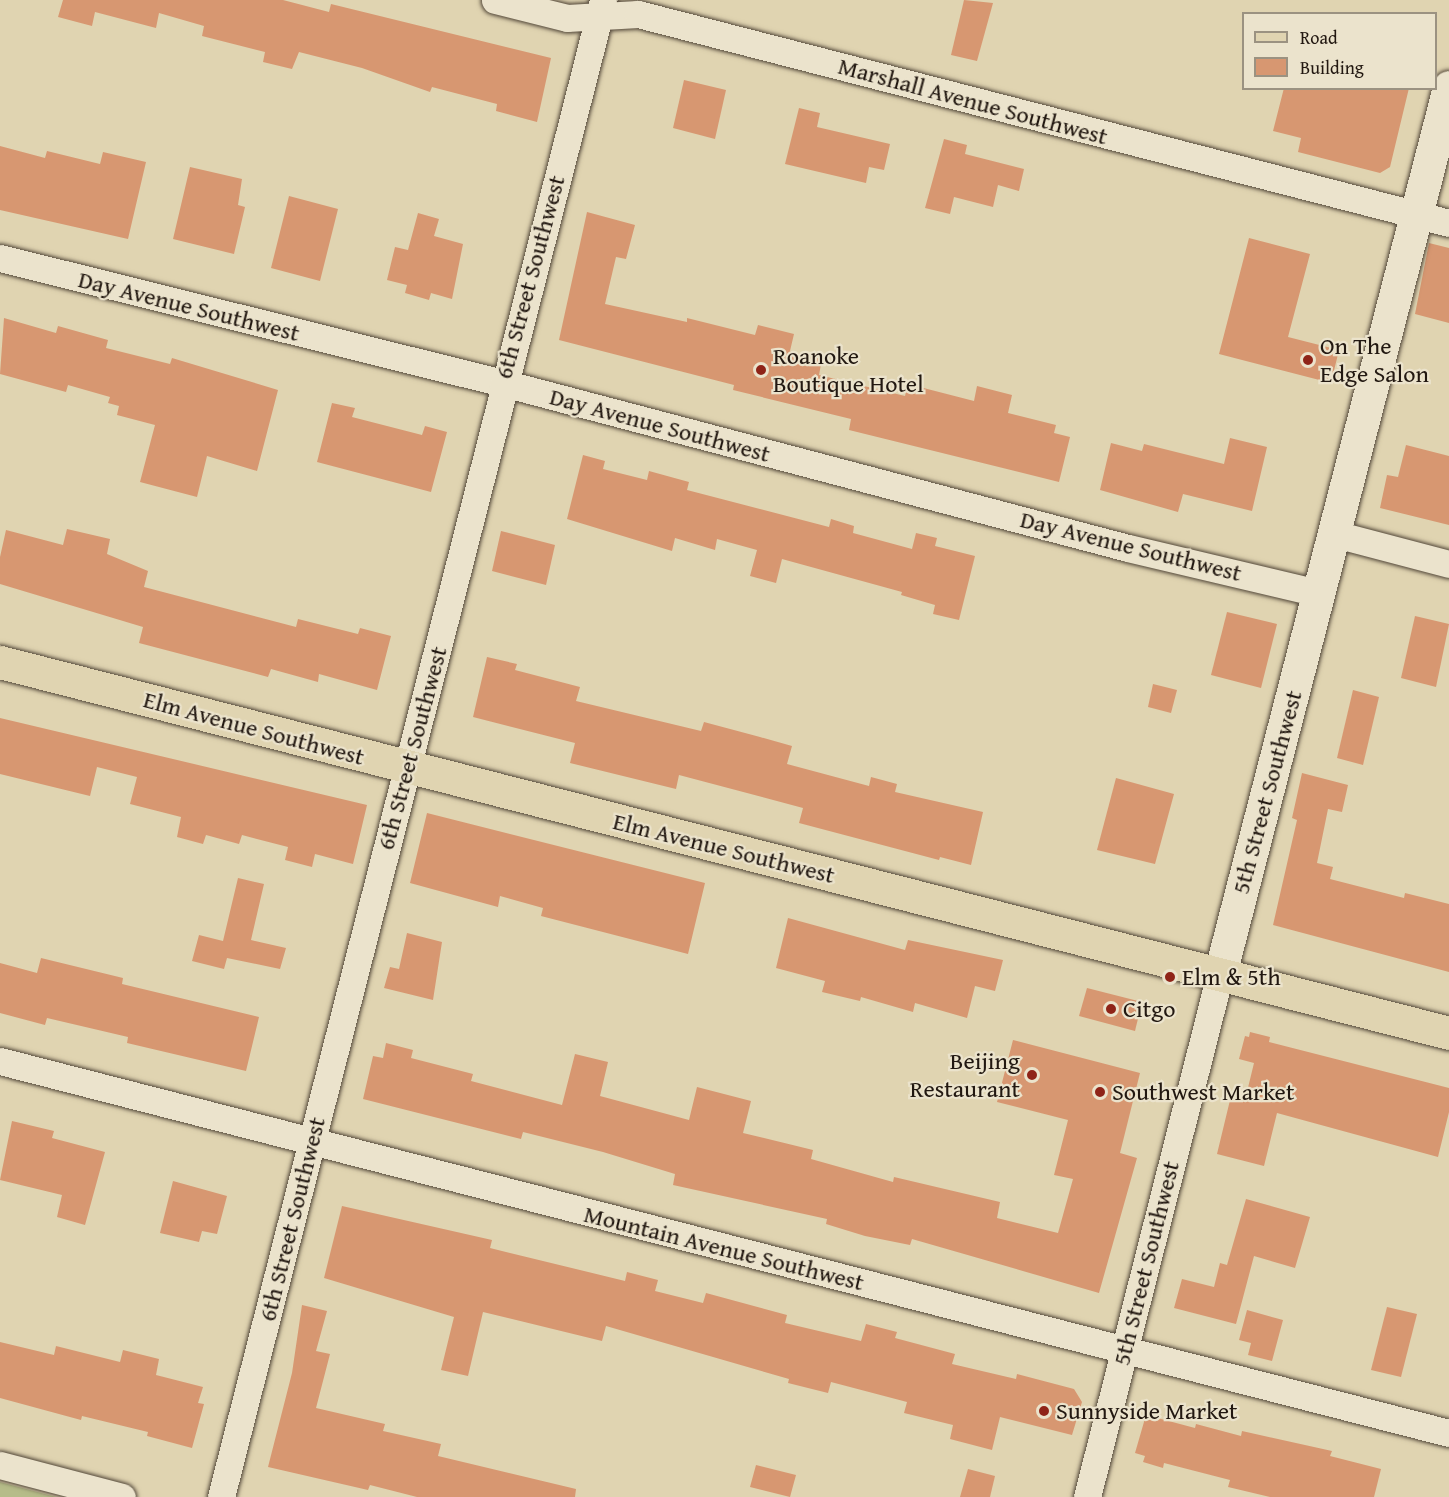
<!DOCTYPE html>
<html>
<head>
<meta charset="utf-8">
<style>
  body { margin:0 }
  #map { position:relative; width:1449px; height:1497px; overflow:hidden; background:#e0d4b1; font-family:"Gentium Book Plus",serif }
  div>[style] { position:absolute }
  .green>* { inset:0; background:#b6bc89 }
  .building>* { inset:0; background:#d79771 }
  .roads { filter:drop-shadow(0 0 2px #524739) drop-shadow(0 0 2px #524739) }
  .minor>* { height:27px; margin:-13.5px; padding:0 13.5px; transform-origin:13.5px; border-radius:13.5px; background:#ebe3cc }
  .tertiary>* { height:33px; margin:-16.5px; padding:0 16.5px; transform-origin:16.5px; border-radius:16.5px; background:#ebe3cc }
  .primary>* { height:33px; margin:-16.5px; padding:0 16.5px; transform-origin:16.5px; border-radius:16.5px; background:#e0d4b1 }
  .dots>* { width:16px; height:16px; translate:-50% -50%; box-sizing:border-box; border:3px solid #ebe3cc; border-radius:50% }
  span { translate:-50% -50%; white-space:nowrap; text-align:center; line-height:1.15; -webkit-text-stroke:4.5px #ebe3cc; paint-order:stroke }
  .street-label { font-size:24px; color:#221811 }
  .poi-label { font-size:24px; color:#221811 }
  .left { translate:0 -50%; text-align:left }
  .right { translate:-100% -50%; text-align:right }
  .legend { position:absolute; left:1242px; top:12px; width:195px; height:78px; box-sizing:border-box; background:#ebe3cc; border:2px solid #9b9281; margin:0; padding:8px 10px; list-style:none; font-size:18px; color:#221811 }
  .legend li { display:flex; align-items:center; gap:12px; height:30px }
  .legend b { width:30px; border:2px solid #9b9281 }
</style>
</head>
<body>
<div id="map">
  <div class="green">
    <div style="clip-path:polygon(0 1482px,56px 1497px,0 1497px)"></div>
  </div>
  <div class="building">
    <div style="clip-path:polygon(63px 0,283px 0,329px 12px,331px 4px,551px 58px,537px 122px,496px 111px,497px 104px,432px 87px,430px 92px,362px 68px,299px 52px,292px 69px,263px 62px,265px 52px,202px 36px,204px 26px,159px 13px,156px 28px,95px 12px,92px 26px,58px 17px)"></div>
    <div style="clip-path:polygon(964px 0,993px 3px,977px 61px,951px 55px)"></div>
    <div style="clip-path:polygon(684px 80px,726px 90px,715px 139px,673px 128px)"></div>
    <div style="clip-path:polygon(1284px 88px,1409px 88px,1390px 167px,1380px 173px,1298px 152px,1301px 138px,1273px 131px)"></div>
    <div style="clip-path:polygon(799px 108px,820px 113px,817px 127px,890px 144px,884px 170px,869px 167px,866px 183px,785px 164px)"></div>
    <div style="clip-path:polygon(944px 139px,967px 145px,965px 154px,1024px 169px,1019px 191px,998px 185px,993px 207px,954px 197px,950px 214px,925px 208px)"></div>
    <div style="clip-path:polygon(0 146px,45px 158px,47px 151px,100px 164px,103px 152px,146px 162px,128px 239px,0 210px)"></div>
    <div style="clip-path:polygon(190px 167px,242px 179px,238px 205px,245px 207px,234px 254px,173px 239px)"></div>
    <div style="clip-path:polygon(289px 196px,338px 209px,320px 281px,271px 268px)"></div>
    <div style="clip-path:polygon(587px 212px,635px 225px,626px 259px,616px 257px,605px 304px,687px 322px,687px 318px,755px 335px,758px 325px,794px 334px,790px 351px,822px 359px,819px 375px,905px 396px,908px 384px,974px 401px,977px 386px,1012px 395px,1008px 413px,1056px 425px,1054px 433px,1070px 437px,1059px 482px,849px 430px,851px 419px,733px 390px,734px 385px,559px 340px)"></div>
    <div style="clip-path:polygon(418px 213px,439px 219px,434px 236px,463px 244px,452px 299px,431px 293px,429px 300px,405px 293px,407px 285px,387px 280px,395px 247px,408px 250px)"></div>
    <div style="clip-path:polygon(1249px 238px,1310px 254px,1288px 337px,1339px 350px,1331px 383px,1219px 354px)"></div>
    <div style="clip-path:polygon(1429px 243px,1449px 248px,1449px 323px,1415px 314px)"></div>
    <div style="clip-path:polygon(4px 318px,56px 333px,58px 326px,108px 340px,106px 348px,170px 364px,172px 358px,278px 390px,257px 471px,207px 456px,197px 497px,140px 482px,155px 425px,117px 415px,119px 406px,108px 403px,110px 397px,68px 385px,66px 392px,0 374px)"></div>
    <div style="clip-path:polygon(332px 403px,355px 408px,352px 417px,422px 435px,425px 426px,447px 432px,431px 492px,317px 462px)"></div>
    <div style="clip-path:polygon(1230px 438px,1267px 447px,1252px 511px,1183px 494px,1178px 512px,1100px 490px,1111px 443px,1142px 451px,1144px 444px,1224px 464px)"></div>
    <div style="clip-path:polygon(1406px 445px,1449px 456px,1449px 525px,1380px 508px,1387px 475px,1398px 477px)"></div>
    <div style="clip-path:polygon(583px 455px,605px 461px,603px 469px,647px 480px,649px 471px,689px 482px,687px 490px,829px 527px,831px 519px,854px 526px,853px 533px,912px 549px,916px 533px,937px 538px,935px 546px,975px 556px,959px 620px,933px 614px,935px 605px,901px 595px,902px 592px,782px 559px,776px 583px,750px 576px,757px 550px,717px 539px,715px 550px,675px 538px,672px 551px,567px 519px)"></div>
    <div style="clip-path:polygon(67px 529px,110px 539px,107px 554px,148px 571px,144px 587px,296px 627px,298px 619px,358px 634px,360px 628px,391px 636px,377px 690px,319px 674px,318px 682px,271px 669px,268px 677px,139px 643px,143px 627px,0 584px,0 557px,6px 530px,63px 545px)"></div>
    <div style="clip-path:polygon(501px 531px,555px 545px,546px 585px,492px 571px)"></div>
    <div style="clip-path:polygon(1227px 612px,1277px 624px,1261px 688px,1211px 675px)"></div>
    <div style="clip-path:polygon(1415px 616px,1449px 624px,1436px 687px,1401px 678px)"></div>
    <div style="clip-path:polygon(487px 657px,517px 664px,515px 670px,580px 687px,576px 701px,701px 731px,704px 722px,760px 737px,792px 746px,787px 764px,869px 786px,871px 777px,897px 784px,895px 792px,983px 812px,971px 865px,940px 857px,939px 860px,799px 823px,803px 808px,679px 775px,676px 789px,570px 763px,575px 743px,473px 717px)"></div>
    <div style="clip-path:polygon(1153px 684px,1177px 690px,1171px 713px,1148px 707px)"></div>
    <div style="clip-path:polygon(1353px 690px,1379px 697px,1363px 765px,1337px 758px)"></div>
    <div style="clip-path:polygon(0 718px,367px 805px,353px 864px,315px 854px,312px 867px,285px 860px,288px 847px,242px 835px,239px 844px,206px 835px,203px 844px,177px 837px,181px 817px,130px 804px,137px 777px,97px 767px,90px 796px,0 774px)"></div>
    <div style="clip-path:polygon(1302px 773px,1348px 785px,1342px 812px,1328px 809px,1317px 863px,1333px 867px,1330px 879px,1404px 898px,1405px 893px,1449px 904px,1449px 972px,1273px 925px,1297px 820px,1292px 818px)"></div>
    <div style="clip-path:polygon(1116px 778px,1174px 794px,1155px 864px,1097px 850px)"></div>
    <div style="clip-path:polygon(427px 813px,705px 883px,688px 954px,541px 916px,543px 908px,500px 896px,498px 907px,410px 883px)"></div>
    <div style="clip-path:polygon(238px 878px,264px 884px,251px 940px,286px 948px,280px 969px,227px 958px,224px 969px,192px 961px,199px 935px,223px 941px)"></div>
    <div style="clip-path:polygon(788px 918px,905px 950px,908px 940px,1003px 960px,995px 991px,975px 986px,967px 1018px,915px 1003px,913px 1012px,861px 997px,860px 1001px,822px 992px,825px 981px,776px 968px)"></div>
    <div style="clip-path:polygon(407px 933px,442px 942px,433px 1000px,384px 988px,390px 967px,399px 969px)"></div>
    <div style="clip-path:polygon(41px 958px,123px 978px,122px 984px,259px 1017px,246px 1071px,127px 1043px,128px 1037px,47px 1018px,45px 1025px,0 1013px,0 963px,37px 973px)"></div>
    <div style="clip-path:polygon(1087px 988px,1142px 1002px,1135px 1031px,1079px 1016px)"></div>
    <div style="clip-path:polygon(1250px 1032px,1270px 1037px,1269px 1042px,1449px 1088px,1449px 1112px,1438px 1157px,1277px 1113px,1264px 1166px,1217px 1154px,1231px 1096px,1245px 1100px,1254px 1063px,1239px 1059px,1245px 1036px,1249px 1037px)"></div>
    <div style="clip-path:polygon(1013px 1040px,1140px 1073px,1120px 1153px,1137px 1158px,1099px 1293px,912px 1239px,910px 1245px,865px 1236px,826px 1224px,827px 1219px,673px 1185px,675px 1174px,603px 1152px,523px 1132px,521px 1139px,363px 1099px,373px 1056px,383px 1058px,386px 1043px,413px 1050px,411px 1058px,473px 1074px,471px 1081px,562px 1105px,575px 1054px,608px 1062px,600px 1096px,689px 1120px,697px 1087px,751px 1101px,743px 1133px,813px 1150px,811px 1159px,893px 1182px,894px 1177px,1000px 1202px,997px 1218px,1058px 1233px,1073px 1179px,1054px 1175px,1068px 1120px,997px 1102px)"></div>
    <div style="clip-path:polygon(12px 1121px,54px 1131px,52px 1138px,105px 1152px,85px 1225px,57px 1217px,62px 1195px,0 1180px)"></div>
    <div style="clip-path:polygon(173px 1181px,227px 1196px,217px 1234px,202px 1231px,199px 1242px,160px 1233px)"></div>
    <div style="clip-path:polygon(1246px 1199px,1310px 1217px,1295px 1268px,1254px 1256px,1236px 1324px,1174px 1308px,1182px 1279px,1214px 1287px,1220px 1263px,1227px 1265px)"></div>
    <div style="clip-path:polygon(342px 1206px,492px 1240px,490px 1248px,625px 1281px,627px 1272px,658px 1280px,655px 1291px,703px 1303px,706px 1293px,787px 1315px,785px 1323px,861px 1341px,866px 1324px,897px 1332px,895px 1338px,955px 1354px,952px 1364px,1016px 1379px,1017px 1374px,1074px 1389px,1082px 1402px,1072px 1435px,1000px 1417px,992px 1450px,950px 1439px,953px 1425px,904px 1413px,907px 1402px,831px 1382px,828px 1393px,788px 1383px,789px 1379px,606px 1326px,602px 1341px,483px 1312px,468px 1376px,441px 1370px,454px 1317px,324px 1278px)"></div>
    <div style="clip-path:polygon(302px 1305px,327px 1311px,316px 1351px,330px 1354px,316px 1408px,385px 1424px,383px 1431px,441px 1444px,438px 1456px,576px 1489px,575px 1497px,417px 1497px,370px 1485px,368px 1490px,268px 1467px,292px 1373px)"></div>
    <div style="clip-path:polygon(1387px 1307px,1417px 1314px,1401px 1377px,1371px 1370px)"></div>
    <div style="clip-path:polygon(1247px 1310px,1283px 1320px,1272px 1361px,1248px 1355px,1251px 1343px,1239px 1340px)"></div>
    <div style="clip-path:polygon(0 1342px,54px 1355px,56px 1346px,120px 1362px,123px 1350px,159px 1359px,156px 1375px,203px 1387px,198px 1403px,204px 1404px,192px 1448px,147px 1436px,148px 1432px,82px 1416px,81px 1420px,0 1398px)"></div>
    <div style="clip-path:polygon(1146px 1415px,1195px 1428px,1196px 1424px,1241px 1436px,1242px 1431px,1332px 1451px,1330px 1456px,1381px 1469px,1374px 1497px,1270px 1497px,1228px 1487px,1230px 1480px,1164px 1463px,1163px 1468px,1143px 1462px,1145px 1456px,1135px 1453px)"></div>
    <div style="clip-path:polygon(756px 1465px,796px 1475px,790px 1497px,750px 1487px)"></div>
    <div style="clip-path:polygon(968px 1469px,995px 1476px,990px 1497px,960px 1497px)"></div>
  </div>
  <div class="roads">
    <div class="minor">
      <div style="left:495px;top:0;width:74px;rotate:14deg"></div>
      <div style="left:567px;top:18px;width:71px;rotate:-3.2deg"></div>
      <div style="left:638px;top:14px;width:837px;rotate:14.45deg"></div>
      <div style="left:0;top:258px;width:518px;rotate:13.96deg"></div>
      <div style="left:503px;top:383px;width:646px;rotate:14.79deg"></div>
      <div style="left:1128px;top:548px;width:196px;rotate:13.3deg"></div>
      <div style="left:1335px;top:534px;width:118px;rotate:14.7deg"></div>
      <div style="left:0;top:1061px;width:1496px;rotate:14.4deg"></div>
      <div style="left:0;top:1465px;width:126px;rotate:14.7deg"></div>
      <div style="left:221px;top:1497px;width:1545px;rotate:-75.68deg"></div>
      <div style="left:1087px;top:1497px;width:540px;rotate:-75.73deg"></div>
    </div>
    <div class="tertiary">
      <div style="left:1220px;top:974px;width:916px;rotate:-75.52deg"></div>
    </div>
    <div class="primary">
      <div style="left:0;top:662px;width:1496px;rotate:14.36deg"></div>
    </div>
  </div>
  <div class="dots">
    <div style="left:1308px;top:360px;background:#8f2418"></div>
    <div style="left:761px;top:370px;background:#8f2418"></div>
    <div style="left:1170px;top:977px;background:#8f2418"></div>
    <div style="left:1111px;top:1009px;background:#8f2418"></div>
    <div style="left:1032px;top:1075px;background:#8f2418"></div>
    <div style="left:1100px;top:1092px;background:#8f2418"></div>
    <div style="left:1044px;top:1411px;background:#8f2418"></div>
  </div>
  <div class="street-label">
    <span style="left:973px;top:101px;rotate:15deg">Marshall Avenue Southwest</span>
    <span style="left:530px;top:277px;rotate:-75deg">6th Street Southwest</span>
    <span style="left:189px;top:306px;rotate:14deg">Day Avenue Southwest</span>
    <span style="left:660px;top:425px;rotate:15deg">Day Avenue Southwest</span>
    <span style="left:1131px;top:546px;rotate:14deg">Day Avenue Southwest</span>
    <span style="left:254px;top:728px;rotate:15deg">Elm Avenue Southwest</span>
    <span style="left:412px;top:748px;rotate:-75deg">6th Street Southwest</span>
    <span style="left:1267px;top:792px;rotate:-75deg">5th Street Southwest</span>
    <span style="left:724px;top:848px;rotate:14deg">Elm Avenue Southwest</span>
    <span style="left:292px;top:1219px;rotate:-76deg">6th Street Southwest</span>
    <span style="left:724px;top:1248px;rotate:14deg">Mountain Avenue Southwest</span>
    <span style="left:1146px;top:1263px;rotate:-76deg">5th Street Southwest</span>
  </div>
  <div class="poi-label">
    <span class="left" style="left:1320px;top:360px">On The<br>Edge Salon</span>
    <span class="left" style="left:773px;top:370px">Roanoke<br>Boutique Hotel</span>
    <span class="left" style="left:1182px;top:977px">Elm &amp; 5th</span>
    <span class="left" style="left:1123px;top:1009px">Citgo</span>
    <span class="right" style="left:1020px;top:1075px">Beijing<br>Restaurant</span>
    <span class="left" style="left:1112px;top:1092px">Southwest Market</span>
    <span class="left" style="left:1056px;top:1411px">Sunnyside Market</span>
  </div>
  <ul class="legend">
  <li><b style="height:8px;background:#e0d4b1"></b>Road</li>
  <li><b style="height:16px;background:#d79771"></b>Building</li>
  </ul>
</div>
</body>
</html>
